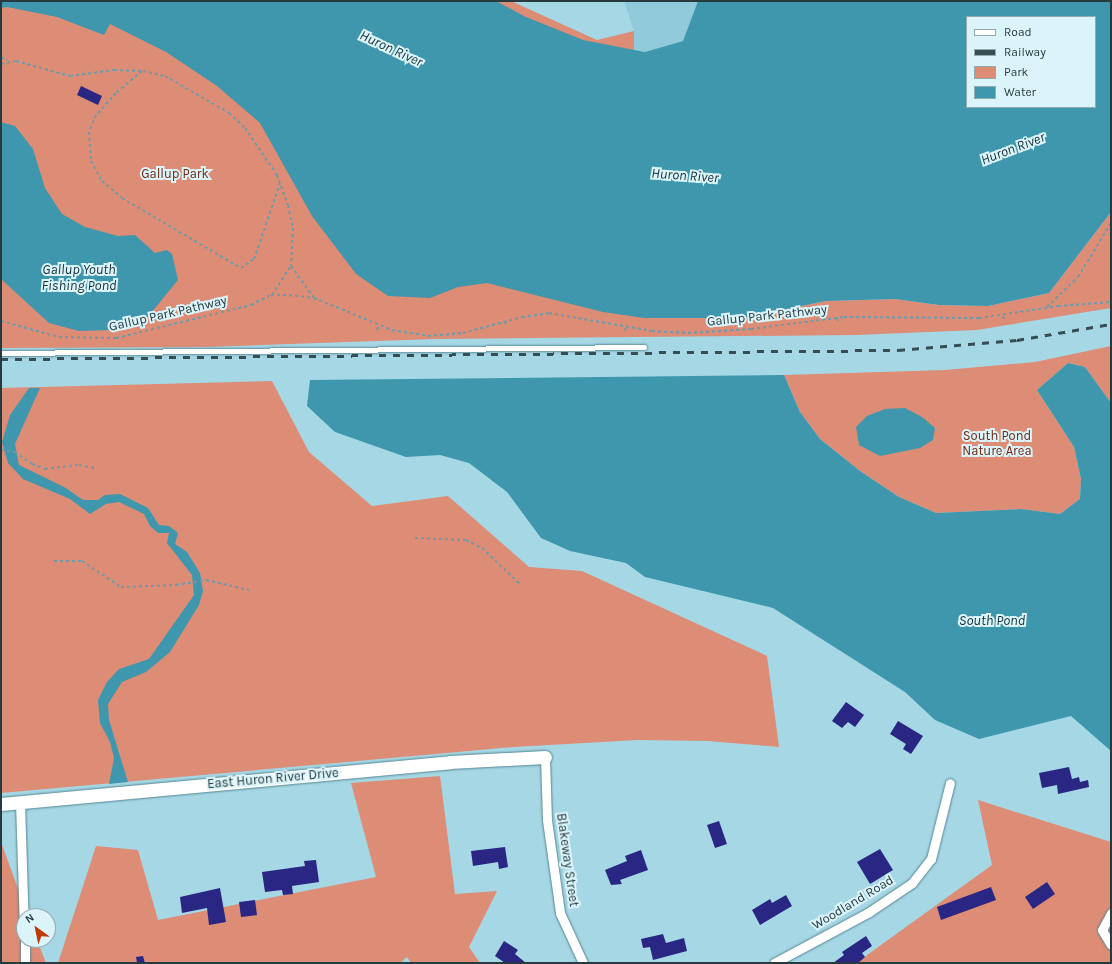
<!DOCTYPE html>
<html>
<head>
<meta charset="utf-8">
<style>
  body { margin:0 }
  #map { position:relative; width:1112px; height:964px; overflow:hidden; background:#a6d7e5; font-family:Karla,sans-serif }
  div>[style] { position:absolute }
  .built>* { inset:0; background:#91cada }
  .green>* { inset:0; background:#dd8c75 }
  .water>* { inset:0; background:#3e97ad }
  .building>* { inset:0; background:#2a2683 }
  .path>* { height:2px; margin-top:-1px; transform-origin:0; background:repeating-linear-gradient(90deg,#7499a4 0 3px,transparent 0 6px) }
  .roads { filter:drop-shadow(0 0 1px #578692) drop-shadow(0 0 1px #578692) }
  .service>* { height:4.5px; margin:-2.25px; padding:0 2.25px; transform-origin:2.25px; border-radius:2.25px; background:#fff }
  .minor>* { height:9px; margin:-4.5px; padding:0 4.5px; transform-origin:4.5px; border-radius:4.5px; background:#fff }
  .secondary>* { height:13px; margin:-6.5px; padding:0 6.5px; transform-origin:6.5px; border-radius:6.5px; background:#fff }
  .rail>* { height:3px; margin-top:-1.5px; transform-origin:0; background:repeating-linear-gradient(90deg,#354d53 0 7px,transparent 0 14px) }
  span { translate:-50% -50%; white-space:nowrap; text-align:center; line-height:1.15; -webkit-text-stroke:4px #dbf4fa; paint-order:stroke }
  .park-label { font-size:13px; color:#702813 }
  .street-label { font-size:13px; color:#263a3f }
  .water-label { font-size:14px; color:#143037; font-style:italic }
  .frame { position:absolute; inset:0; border:2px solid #263a3f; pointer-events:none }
  .legend { position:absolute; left:966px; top:16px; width:130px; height:92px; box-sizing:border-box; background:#dbf4fa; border:1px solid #93aaaf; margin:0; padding:5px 7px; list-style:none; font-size:12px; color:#263a3f }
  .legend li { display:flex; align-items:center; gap:8px; height:20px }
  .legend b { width:20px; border:1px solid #93aaaf }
  .north { position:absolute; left:16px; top:908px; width:40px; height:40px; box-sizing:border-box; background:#dbf4fa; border:1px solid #93aaaf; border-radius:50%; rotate:327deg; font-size:11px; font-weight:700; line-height:16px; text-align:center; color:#263a3f }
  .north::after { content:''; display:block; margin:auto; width:14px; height:18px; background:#c13906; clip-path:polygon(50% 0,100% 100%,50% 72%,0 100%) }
</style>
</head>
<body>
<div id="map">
  <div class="built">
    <div style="clip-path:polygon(624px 1px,698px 1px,683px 41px,645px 52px,634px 50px,634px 31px)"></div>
  </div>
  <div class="green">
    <div style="clip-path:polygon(1px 1px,511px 1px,597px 40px,634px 31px,634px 50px,742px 318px,826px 301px,895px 299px,939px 305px,988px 306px,1049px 293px,1111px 212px,1111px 308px,977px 330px,856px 335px,435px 339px,205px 347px,1px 348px)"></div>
    <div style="clip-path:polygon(1111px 346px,1111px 403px,1085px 367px,1068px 363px,1037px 390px,1074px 447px,1081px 479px,1080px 499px,1060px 514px,1021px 509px,936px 513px,899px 497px,860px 471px,820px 439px,800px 412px,784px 375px,945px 370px,1035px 362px)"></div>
    <div style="clip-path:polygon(272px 381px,309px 452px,372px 506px,448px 496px,529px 567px,582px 571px,767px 656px,779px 747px,708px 741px,638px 740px,514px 747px,1px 793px,1px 388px)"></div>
    <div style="clip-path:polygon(440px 776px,455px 894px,497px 891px,469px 947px,480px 963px,411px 963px,407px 957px,400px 963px,58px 963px,96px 846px,138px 850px,158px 920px,376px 877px,351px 783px)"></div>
    <div style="clip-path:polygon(978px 800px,1111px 842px,1111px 963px,856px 963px,992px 865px)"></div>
    <div style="clip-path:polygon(1px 842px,28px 916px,24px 916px,24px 940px,37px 940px,46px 963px,1px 963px)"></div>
  </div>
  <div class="water">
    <div style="clip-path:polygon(evenodd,1px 1px,496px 1px,526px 17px,583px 40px,645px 52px,683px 41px,698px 1px,1111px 1px,1111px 212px,1049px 293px,988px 306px,939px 305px,895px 299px,826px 301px,742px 318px,644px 318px,603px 312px,487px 283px,458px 287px,430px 298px,388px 296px,356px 274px,312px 216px,260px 123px,217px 86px,166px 52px,110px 24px,104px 35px,57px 17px,7px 7px,1px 8px,1px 1px,967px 17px,1095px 17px,1095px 107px,967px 107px,967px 17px)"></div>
    <div style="clip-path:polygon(1px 122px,15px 126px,33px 149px,45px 188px,62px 214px,85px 227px,118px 236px,135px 235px,155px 253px,167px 250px,172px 254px,178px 280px,146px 319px,136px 325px,111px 330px,79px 331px,49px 323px,1px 279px)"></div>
    <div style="clip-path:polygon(1068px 363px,1085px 367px,1111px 403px,1111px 751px,1071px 716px,979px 739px,935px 720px,905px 692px,773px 608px,645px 577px,626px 563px,570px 551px,541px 538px,507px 492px,469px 463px,440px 455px,406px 457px,335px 432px,307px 406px,310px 380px,784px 375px,800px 412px,820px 439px,860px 471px,899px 497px,936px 513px,1021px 509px,1060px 514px,1080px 499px,1081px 479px,1074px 447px,1037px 390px)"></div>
    <div style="clip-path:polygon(29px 388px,40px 388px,15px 444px,19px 465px,66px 488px,83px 500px,98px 500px,105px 495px,120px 494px,148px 508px,159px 525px,169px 526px,178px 533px,175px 544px,187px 552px,200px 573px,203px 591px,199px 605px,170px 652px,146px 672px,122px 682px,108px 704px,109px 720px,128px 782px,109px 784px,114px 758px,110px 742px,100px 723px,98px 700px,107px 682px,119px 669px,149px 659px,194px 595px,192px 575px,167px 543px,169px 533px,158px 533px,150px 526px,144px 514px,119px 502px,106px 504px,90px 514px,70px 499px,23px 479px,8px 463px,2px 442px,10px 415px)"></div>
    <div style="clip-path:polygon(905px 408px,922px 417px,935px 428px,933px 440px,920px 448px,880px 456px,859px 445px,856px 427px,867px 416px,885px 409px)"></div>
  </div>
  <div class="building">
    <div style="clip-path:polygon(81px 86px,102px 96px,98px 105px,77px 95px)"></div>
    <div style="clip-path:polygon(846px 702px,864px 715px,855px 727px,848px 722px,842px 728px,832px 721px)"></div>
    <div style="clip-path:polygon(898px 721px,923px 736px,911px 754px,903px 749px,906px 744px,890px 734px)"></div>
    <div style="clip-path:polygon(1069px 767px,1072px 779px,1079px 777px,1080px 782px,1088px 780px,1089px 787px,1058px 794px,1057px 785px,1042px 788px,1039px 773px)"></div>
    <div style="clip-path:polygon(719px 821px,727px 844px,715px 848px,707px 825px)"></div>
    <div style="clip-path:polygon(505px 847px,508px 867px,499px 869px,498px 862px,473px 866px,471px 851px)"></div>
    <div style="clip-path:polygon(880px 849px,893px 870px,870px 884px,857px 862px)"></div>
    <div style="clip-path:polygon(641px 850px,648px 870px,620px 880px,622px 884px,611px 885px,605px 870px,627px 861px,625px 856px)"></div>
    <div style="clip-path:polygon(316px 860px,319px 882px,292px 886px,293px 894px,283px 895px,282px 890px,265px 892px,262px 872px,305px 866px,304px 861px)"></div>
    <div style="clip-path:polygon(1047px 882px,1055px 894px,1033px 909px,1025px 897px)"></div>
    <div style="clip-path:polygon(991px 887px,996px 900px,941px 920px,937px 907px)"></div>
    <div style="clip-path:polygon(220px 888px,226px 922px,209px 925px,207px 908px,182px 913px,180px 897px)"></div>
    <div style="clip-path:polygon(786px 895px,792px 906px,760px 925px,752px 910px,770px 899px,772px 903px)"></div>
    <div style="clip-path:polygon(255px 900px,257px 915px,241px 917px,239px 902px)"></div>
    <div style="clip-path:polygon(663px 934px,666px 943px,684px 938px,687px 951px,653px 960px,650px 947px,643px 948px,641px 939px)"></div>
    <div style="clip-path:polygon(866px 936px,872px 946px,862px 953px,865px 957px,858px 963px,833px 963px,844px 955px,842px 952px)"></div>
    <div style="clip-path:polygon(504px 941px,518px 950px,515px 954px,526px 963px,505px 963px,495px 956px)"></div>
    <div style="clip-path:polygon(143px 956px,145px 963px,137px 963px,136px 957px)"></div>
  </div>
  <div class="path">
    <div style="left:1px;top:57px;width:7px;rotate:27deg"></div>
    <div style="left:1px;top:64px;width:15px;rotate:-11deg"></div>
    <div style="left:16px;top:61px;width:56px;rotate:15.5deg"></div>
    <div style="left:70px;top:76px;width:44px;rotate:-7.8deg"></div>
    <div style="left:114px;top:70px;width:29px;rotate:2deg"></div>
    <div style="left:143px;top:71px;width:23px;rotate:13deg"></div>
    <div style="left:165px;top:76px;width:74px;rotate:30deg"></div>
    <div style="left:229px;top:113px;width:22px;rotate:43deg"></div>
    <div style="left:245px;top:128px;width:57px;rotate:55.8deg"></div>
    <div style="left:277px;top:175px;width:32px;rotate:70deg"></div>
    <div style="left:288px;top:205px;width:24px;rotate:78deg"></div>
    <div style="left:293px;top:228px;width:38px;rotate:93deg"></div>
    <div style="left:291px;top:266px;width:39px;rotate:54deg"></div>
    <div style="left:142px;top:71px;width:34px;rotate:140deg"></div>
    <div style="left:116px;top:93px;width:30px;rotate:132deg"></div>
    <div style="left:96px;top:115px;width:18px;rotate:112deg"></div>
    <div style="left:89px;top:132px;width:29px;rotate:86deg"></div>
    <div style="left:91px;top:161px;width:23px;rotate:61deg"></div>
    <div style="left:102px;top:181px;width:26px;rotate:40deg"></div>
    <div style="left:122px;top:198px;width:138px;rotate:30.5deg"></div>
    <div style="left:241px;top:268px;width:16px;rotate:-35deg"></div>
    <div style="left:254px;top:259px;width:80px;rotate:-71.1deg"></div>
    <div style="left:272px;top:295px;width:35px;rotate:-57deg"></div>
    <div style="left:1047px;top:307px;width:43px;rotate:-44.1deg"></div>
    <div style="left:1078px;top:277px;width:63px;rotate:-58.6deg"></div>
    <div style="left:1003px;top:316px;width:5px;rotate:79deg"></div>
    <div style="left:837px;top:318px;width:5px;rotate:79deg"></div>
    <div style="left:1px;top:321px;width:60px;rotate:15.4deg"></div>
    <div style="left:59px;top:337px;width:57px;rotate:1deg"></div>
    <div style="left:116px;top:338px;width:139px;rotate:-13.7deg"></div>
    <div style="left:251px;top:305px;width:22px;rotate:-27deg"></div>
    <div style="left:271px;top:295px;width:18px"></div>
    <div style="left:289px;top:295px;width:25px;rotate:7deg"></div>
    <div style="left:314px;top:298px;width:84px;rotate:22.3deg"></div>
    <div style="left:392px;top:330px;width:36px;rotate:9deg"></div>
    <div style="left:428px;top:336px;width:35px;rotate:-5deg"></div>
    <div style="left:463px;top:333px;width:61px;rotate:-15.2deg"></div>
    <div style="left:522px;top:317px;width:27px;rotate:-8deg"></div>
    <div style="left:549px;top:313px;width:105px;rotate:9.9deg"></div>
    <div style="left:652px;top:331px;width:36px;rotate:3deg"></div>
    <div style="left:688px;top:333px;width:63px;rotate:-3.6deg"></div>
    <div style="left:751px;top:329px;width:94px;rotate:-7.4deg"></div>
    <div style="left:844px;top:317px;width:135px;rotate:0.4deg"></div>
    <div style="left:979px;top:318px;width:80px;rotate:-8.6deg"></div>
    <div style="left:1058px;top:306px;width:53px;rotate:-4.3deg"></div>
    <div style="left:505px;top:321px;width:5px;rotate:79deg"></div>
    <div style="left:377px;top:330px;width:4px;rotate:-63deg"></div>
    <div style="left:625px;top:331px;width:5px;rotate:-79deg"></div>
    <div style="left:1px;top:450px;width:14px;rotate:8deg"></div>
    <div style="left:15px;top:452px;width:21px;rotate:35deg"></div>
    <div style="left:32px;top:464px;width:14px;rotate:21deg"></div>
    <div style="left:45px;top:469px;width:34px;rotate:-7deg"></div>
    <div style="left:79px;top:465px;width:16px;rotate:11deg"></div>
    <div style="left:415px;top:538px;width:51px;rotate:2.2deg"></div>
    <div style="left:466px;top:540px;width:18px;rotate:27deg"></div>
    <div style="left:482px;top:548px;width:54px;rotate:43.5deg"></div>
    <div style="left:54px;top:561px;width:28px"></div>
    <div style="left:82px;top:561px;width:47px;rotate:33.7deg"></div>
    <div style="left:121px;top:587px;width:55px;rotate:-2.1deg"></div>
    <div style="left:176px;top:585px;width:30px;rotate:-9deg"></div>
    <div style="left:206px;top:580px;width:44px;rotate:13.1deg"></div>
  </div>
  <div class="roads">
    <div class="service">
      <div style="left:1px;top:353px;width:643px;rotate:-0.53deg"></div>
    </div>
    <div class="minor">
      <div style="left:545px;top:757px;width:63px;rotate:88.2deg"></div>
      <div style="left:547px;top:820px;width:94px;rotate:82deg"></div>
      <div style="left:560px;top:913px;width:55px;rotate:65.3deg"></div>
      <div style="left:20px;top:802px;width:124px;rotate:88.2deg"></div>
      <div style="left:1111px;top:913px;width:19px;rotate:118deg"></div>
      <div style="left:1102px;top:930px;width:17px;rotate:59deg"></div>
      <div style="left:25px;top:940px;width:23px;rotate:90deg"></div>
      <div style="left:774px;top:963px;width:108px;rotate:-28.2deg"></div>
      <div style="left:869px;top:912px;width:52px;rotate:-34deg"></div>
      <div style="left:912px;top:883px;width:31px;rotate:-52deg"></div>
      <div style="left:931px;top:859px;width:78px;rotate:-76deg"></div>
    </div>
    <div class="secondary">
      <div style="left:1px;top:804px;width:451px;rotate:-5.3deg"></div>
      <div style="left:450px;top:762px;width:95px;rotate:-3deg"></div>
    </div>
  </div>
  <div class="rail">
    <div style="left:1px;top:359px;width:897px;rotate:-0.57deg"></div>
    <div style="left:898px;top:350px;width:119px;rotate:-4.8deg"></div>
    <div style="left:1017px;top:340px;width:95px;rotate:-9.7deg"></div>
  </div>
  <div class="park-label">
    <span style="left:175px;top:174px">Gallup Park</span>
    <span style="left:997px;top:444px">South Pond<br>Nature Area</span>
  </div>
  <div class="street-label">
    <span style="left:168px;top:314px;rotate:-13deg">Gallup Park Pathway</span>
    <span style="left:767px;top:316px;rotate:-6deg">Gallup Park Pathway</span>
    <span style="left:273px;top:779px;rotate:-5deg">East Huron River Drive</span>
    <span style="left:567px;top:860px;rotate:82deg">Blakeway Street</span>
    <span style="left:853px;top:903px;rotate:-31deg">Woodland Road</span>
  </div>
  <div class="water-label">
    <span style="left:391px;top:49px;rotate:25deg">Huron River</span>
    <span style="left:1013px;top:149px;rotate:-21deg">Huron River</span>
    <span style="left:685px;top:176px;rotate:4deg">Huron River</span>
    <span style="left:79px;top:278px">Gallup Youth<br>Fishing Pond</span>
    <span style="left:992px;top:621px">South Pond</span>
  </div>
  <div class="frame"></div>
  <ul class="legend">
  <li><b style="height:5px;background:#fff"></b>Road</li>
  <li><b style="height:5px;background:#354d53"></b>Railway</li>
  <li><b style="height:11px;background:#dd8c75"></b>Park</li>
  <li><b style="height:11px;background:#3e97ad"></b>Water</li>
  </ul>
  <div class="north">N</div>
</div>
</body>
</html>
